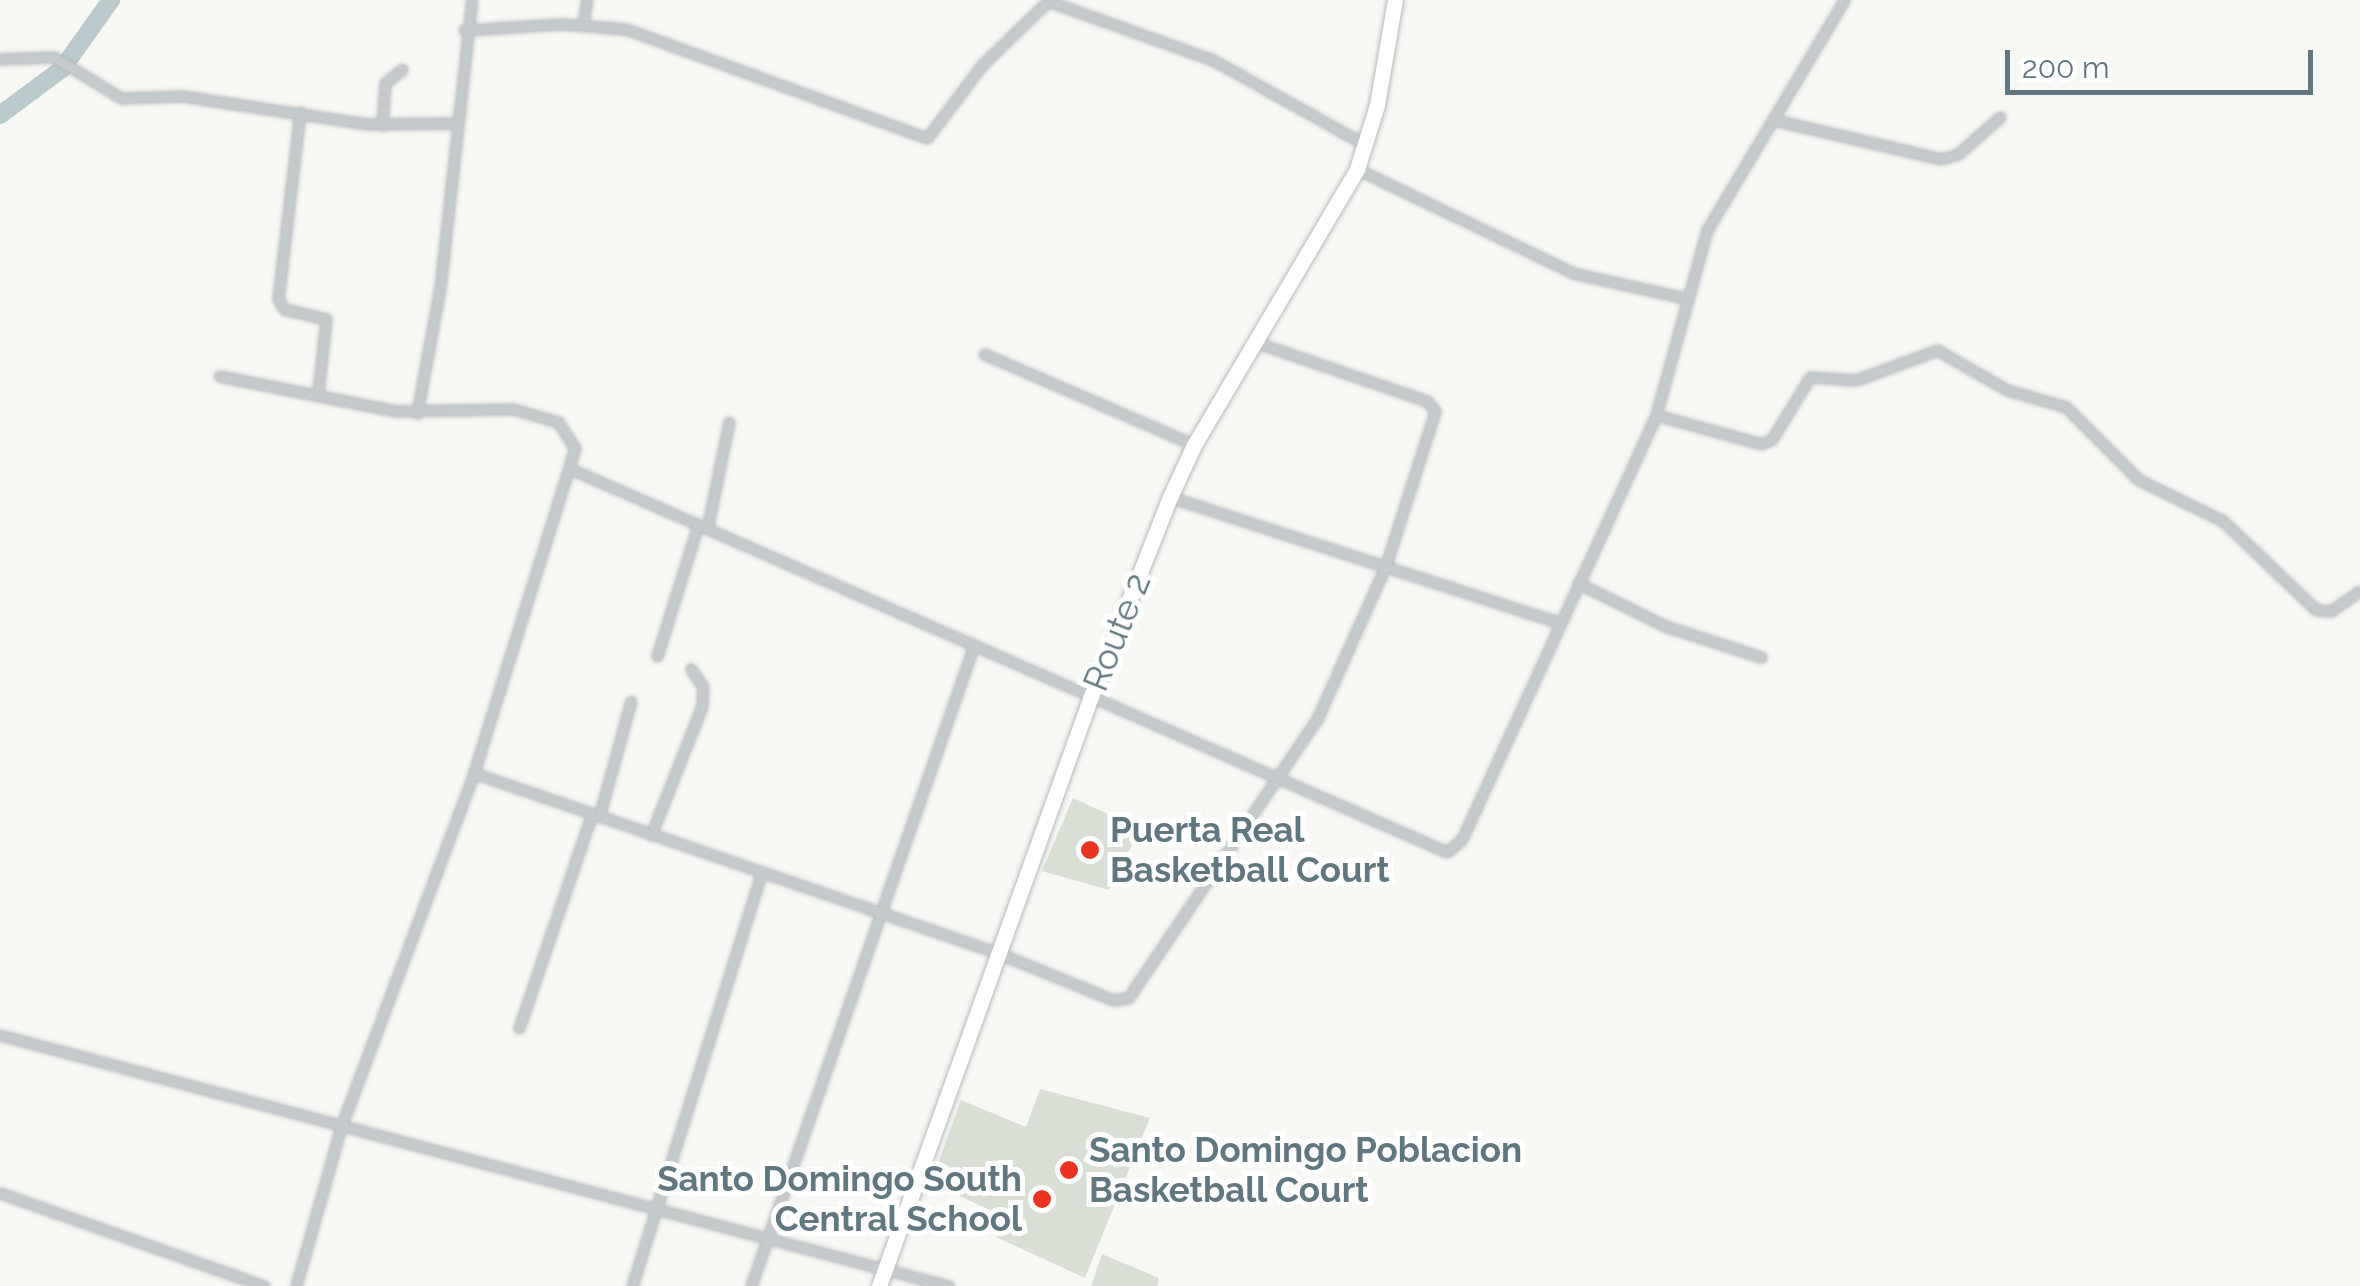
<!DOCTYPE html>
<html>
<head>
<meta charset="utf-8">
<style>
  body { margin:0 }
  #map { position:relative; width:2360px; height:1286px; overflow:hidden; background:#f7f7f4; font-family:Raleway,sans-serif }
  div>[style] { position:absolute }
  .green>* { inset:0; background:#d9dfd4 }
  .river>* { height:18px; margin:-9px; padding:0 9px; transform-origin:9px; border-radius:9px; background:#bac9cb }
  .roads { filter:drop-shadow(0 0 2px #b7bbbd) drop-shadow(0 0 2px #b7bbbd) }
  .street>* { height:9px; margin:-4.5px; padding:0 4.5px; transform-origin:4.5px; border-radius:4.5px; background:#c4c9cb }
  .highway>* { height:15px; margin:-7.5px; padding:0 7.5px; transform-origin:7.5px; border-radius:7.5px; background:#fff }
  .dots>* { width:28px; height:28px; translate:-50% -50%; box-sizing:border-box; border:5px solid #fff; border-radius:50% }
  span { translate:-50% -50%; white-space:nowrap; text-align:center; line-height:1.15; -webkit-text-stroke:10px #fff; paint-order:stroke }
  .street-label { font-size:35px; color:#617780 }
  .poi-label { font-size:35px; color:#617780; font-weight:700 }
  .left { translate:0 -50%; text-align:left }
  .right { translate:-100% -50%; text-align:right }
  .scale { position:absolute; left:2005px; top:50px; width:308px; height:45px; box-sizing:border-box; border:5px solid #617780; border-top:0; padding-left:12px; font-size:30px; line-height:35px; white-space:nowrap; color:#617780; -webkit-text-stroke:8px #fff; paint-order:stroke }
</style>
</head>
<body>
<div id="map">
  <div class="green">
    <div style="clip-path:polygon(1073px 798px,1140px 829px,1109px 890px,1042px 871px)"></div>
    <div style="clip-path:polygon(1040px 1089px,1150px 1118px,1085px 1278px,996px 1237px,1001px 1215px,931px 1183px,961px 1100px,1026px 1127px)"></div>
    <div style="clip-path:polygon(1102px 1254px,1159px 1278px,1157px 1286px,1091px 1286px)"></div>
  </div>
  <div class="river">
    <div style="left:0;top:115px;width:77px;rotate:-36.6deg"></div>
    <div style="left:62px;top:69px;width:85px;rotate:-54.6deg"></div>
  </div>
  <div class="roads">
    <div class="street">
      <div style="left:583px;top:24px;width:24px;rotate:-81deg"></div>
      <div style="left:464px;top:30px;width:98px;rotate:-3.5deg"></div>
      <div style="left:562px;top:24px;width:64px;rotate:4.5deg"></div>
      <div style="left:626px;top:29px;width:320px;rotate:19.9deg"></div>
      <div style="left:927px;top:138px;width:91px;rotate:-53deg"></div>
      <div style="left:982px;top:65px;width:92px;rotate:-44.1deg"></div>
      <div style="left:1048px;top:1px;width:175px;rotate:19.7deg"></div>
      <div style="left:1213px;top:60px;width:175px;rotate:29.1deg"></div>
      <div style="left:0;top:59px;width:54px;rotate:-2.1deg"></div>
      <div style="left:54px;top:57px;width:79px;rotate:31.5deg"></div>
      <div style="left:121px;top:98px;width:61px;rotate:-1.9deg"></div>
      <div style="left:182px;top:96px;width:188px;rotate:8.6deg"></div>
      <div style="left:368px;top:124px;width:90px;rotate:-0.6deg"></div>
      <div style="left:300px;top:112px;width:188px;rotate:96.7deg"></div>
      <div style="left:278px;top:299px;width:12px;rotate:59deg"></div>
      <div style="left:284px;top:309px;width:43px;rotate:13.4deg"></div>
      <div style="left:326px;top:319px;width:74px;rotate:96.2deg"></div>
      <div style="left:1774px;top:120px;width:171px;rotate:13.1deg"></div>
      <div style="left:1941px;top:159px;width:18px;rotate:-16deg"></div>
      <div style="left:1958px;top:154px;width:56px;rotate:-41.4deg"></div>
      <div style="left:382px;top:125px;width:42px;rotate:-85.9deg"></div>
      <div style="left:385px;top:83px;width:22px;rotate:-39deg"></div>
      <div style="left:1357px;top:169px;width:240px;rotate:25.7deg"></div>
      <div style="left:1573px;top:273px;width:115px;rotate:12.6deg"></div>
      <div style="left:984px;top:354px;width:229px;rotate:23.4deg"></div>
      <div style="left:219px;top:376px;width:180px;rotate:11.2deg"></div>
      <div style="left:396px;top:411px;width:117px;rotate:-1deg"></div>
      <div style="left:513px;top:409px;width:47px;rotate:16.1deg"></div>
      <div style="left:558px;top:422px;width:31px;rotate:57deg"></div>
      <div style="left:575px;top:448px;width:340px;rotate:107.3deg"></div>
      <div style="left:474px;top:773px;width:378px;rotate:110.6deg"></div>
      <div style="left:341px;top:1127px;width:165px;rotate:105.8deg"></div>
      <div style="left:417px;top:413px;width:127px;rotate:-79.6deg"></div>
      <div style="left:440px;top:288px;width:290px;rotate:-83.7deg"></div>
      <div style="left:1656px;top:415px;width:109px;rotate:15.4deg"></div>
      <div style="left:1761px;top:444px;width:12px;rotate:-24deg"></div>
      <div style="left:1772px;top:439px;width:73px;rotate:-58.5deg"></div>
      <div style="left:1810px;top:377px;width:46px;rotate:3.7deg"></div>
      <div style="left:1856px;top:380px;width:86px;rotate:-20.3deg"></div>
      <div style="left:1937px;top:350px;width:81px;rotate:29.7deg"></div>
      <div style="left:2007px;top:390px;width:61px;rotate:16.1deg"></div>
      <div style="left:2066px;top:407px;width:103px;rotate:45deg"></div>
      <div style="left:2139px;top:480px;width:93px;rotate:26deg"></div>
      <div style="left:2223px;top:521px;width:129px;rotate:43.7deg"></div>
      <div style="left:2316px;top:610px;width:15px;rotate:4deg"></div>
      <div style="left:2331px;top:611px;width:35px;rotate:-35deg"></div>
      <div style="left:573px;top:470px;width:954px;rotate:23.61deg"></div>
      <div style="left:1447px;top:852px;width:20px;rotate:-41deg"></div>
      <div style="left:1462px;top:839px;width:466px;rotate:-65.4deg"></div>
      <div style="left:1656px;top:415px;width:192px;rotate:-74.6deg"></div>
      <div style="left:1707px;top:230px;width:268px;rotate:-59.2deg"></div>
      <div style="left:1170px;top:497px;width:410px;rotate:17.9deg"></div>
      <div style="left:707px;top:529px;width:109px;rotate:-78.4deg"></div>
      <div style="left:1578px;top:583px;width:97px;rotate:26.3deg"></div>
      <div style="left:1665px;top:626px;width:101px;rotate:17.9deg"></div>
      <div style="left:657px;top:656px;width:137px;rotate:-72.6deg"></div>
      <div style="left:474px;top:773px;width:554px;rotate:18.96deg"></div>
      <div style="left:998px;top:953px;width:124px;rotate:22.2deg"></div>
      <div style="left:1113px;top:1000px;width:15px;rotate:-8deg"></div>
      <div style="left:1128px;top:998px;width:339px;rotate:-55.9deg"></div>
      <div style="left:1318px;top:717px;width:167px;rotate:-65.9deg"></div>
      <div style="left:1386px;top:565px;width:162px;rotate:-72.3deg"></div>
      <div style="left:1435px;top:411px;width:13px;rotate:-129deg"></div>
      <div style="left:1427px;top:401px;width:182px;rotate:-161.1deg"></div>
      <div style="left:599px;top:817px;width:120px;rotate:-74.6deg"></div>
      <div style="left:651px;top:835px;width:139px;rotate:-68.4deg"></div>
      <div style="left:702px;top:706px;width:19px;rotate:-87deg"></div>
      <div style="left:703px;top:687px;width:22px;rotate:-124deg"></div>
      <div style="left:519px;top:1028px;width:226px;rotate:-71.2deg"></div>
      <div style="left:0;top:1035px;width:981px;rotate:14.83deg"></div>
      <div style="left:0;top:1193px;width:280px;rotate:19.4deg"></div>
      <div style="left:632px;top:1286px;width:434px;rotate:-72.6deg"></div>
      <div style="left:751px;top:1286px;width:679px;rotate:-70.82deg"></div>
    </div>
    <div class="highway">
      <div style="left:879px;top:1286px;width:624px;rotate:-70.23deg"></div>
      <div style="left:1090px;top:699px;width:217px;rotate:-68.4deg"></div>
      <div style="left:1170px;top:497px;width:57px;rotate:-65.2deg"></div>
      <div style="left:1194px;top:445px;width:321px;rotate:-59.4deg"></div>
      <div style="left:1357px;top:169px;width:67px;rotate:-72.6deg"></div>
      <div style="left:1377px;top:105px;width:107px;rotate:-80.3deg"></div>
    </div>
  </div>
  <div class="dots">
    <div style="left:1090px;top:850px;background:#ea3421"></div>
    <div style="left:1069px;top:1170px;background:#ea3421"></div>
    <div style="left:1042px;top:1199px;background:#ea3421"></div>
  </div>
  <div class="street-label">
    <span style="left:1117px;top:632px;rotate:-68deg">Route 2</span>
  </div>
  <div class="poi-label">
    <span class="left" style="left:1110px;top:850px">Puerta Real<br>Basketball Court</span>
    <span class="left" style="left:1089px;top:1170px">Santo Domingo Poblacion<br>Basketball Court</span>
    <span class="right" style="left:1022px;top:1199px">Santo Domingo South<br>Central School</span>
  </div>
  <div class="scale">200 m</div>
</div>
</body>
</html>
